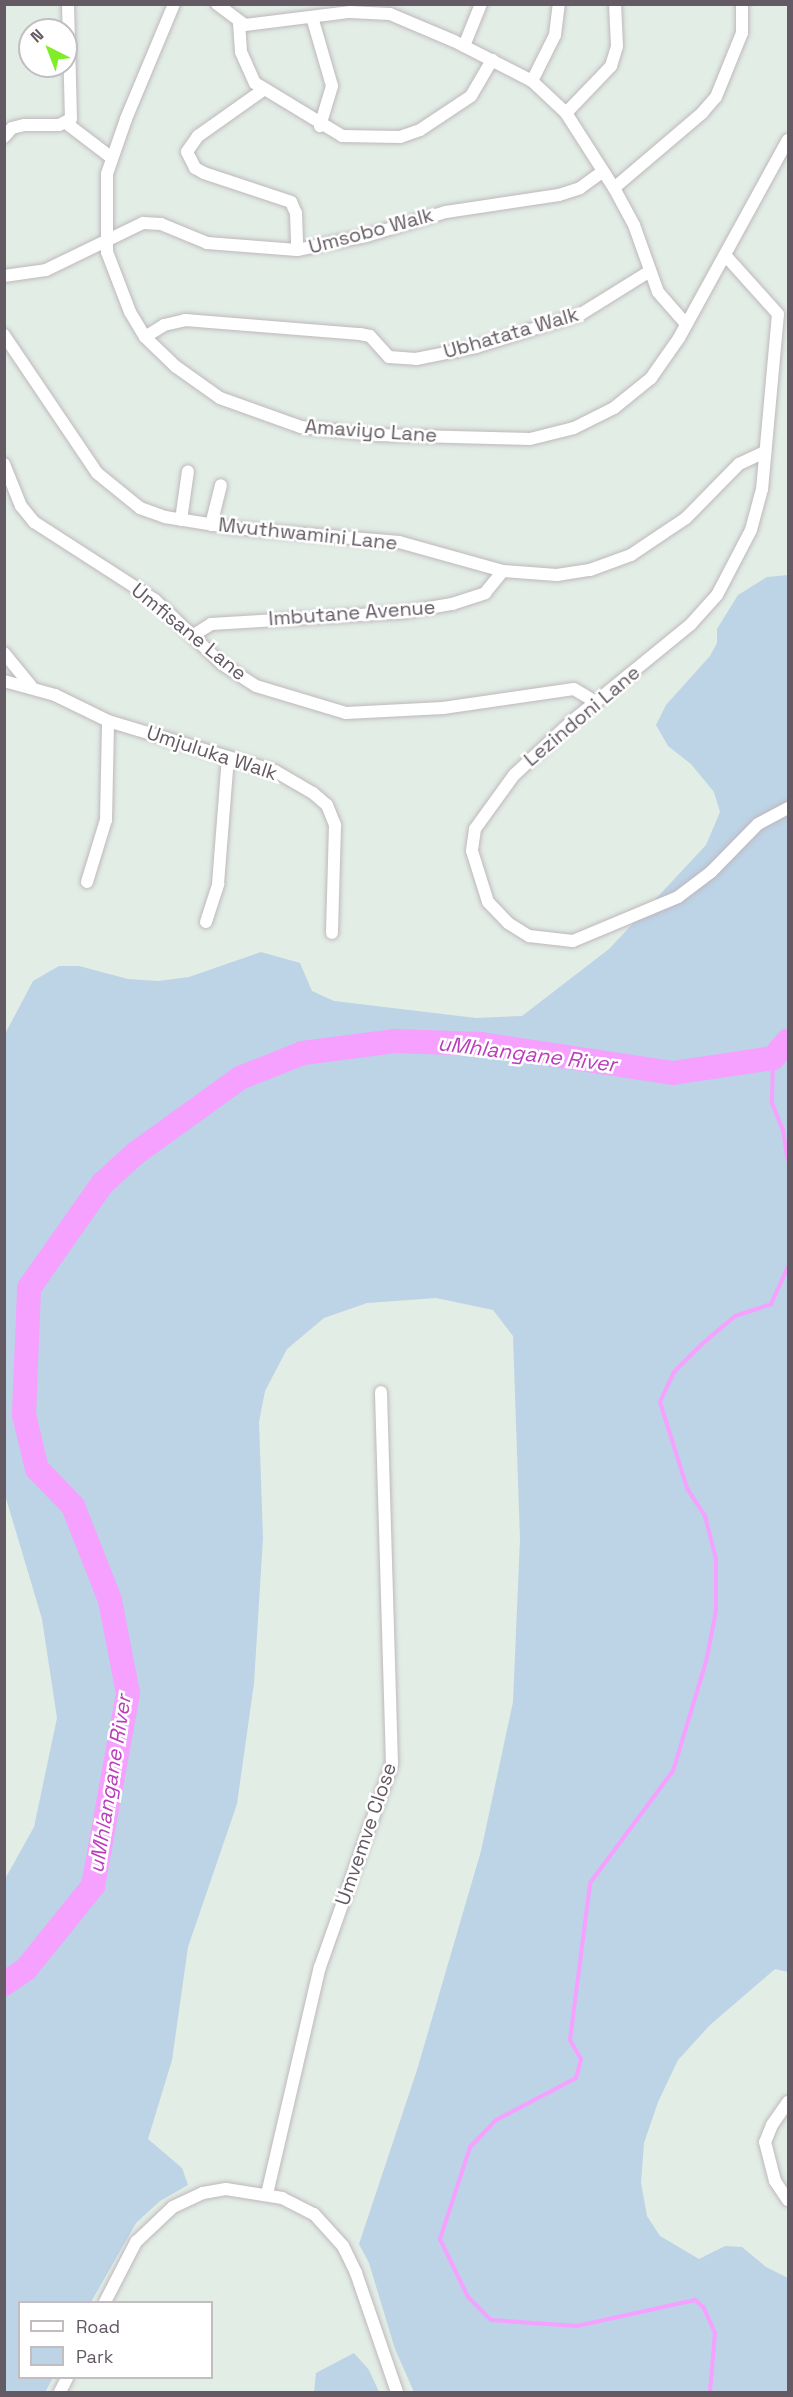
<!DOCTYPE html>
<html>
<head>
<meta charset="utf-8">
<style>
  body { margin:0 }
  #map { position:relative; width:793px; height:2397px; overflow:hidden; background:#e2ede5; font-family:"Space Grotesk",sans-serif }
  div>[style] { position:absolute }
  .green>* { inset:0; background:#bdd3e6 }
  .stream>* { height:4px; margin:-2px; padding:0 2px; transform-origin:2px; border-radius:2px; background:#f6a0ff }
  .river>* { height:24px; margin:-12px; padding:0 12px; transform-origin:12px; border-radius:12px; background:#f6a0ff }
  .roads { filter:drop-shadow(0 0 2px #bfb7be) drop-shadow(0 0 2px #bfb7be) }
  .minor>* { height:12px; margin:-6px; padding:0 6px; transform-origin:6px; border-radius:6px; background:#fff }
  span { translate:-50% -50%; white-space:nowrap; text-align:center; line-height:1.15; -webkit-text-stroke:5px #fff; paint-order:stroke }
  .street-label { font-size:20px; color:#635a63 }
  .water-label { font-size:21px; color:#ba3ebc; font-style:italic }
  .frame { position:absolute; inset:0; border:6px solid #635a63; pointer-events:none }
  .legend { position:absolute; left:18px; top:2301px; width:195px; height:78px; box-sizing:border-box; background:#fff; border:2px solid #c1bdc1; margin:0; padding:8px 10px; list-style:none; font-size:18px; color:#635a63 }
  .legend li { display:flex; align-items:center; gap:12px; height:30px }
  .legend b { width:30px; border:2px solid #c1bdc1 }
  .north { position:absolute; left:18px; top:18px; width:60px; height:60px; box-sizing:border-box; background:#fff; border:2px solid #c1bdc1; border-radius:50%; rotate:318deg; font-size:16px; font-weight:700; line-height:24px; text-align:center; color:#635a63 }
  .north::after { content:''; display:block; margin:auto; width:21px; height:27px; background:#81ed28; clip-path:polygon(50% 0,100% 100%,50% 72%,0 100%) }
</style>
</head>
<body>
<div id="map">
  <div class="green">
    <div style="clip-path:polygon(788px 575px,788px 1972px,775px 1969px,710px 2025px,678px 2060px,658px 2102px,644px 2143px,641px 2183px,647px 2216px,660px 2236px,699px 2259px,725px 2246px,742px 2247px,766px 2267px,788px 2278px,788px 2392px,414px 2392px,395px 2349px,369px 2263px,359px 2244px,417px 2070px,481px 1851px,513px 1702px,520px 1539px,513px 1336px,493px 1310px,436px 1298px,367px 1303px,324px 1318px,287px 1349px,265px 1391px,259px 1422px,263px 1538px,254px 1683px,237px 1804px,188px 1947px,172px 2060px,148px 2139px,182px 2168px,188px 2185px,160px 2201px,136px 2223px,91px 2302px,20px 2302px,20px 2378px,53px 2378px,45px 2392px,5px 2392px,5px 1879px,34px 1827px,57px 1718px,42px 1619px,5px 1495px,5px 1034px,33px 981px,59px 966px,79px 966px,128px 979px,158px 981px,189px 977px,261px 952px,300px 963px,312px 991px,334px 1001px,476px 1018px,522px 1016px,609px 949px,706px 845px,720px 812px,714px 792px,691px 764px,668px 746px,656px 725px,666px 705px,710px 656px,717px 643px,717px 629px,738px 595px,767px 577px)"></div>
    <div style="clip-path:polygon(354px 2353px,369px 2370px,379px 2392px,314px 2392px,316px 2373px)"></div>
  </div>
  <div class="stream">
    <div style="left:787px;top:1042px;width:1px;rotate:45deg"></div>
    <div style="left:773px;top:1058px;width:45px;rotate:91.3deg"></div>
    <div style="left:772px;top:1103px;width:29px;rotate:68deg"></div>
    <div style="left:783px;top:1130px;width:30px;rotate:81deg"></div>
    <div style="left:710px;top:2392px;width:59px;rotate:-85.2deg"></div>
    <div style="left:715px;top:2333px;width:27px;rotate:-114deg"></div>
    <div style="left:704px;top:2308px;width:12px;rotate:-138deg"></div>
    <div style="left:695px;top:2300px;width:121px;rotate:167.6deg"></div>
    <div style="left:577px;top:2326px;width:86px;rotate:-176deg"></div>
    <div style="left:491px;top:2320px;width:33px;rotate:-135deg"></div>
    <div style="left:468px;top:2297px;width:64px;rotate:-115.8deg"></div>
    <div style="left:440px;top:2239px;width:97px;rotate:-71.9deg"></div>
    <div style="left:470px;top:2147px;width:37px;rotate:-46deg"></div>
    <div style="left:496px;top:2120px;width:90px;rotate:-27.7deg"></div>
    <div style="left:576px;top:2078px;width:20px;rotate:-75deg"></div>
    <div style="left:581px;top:2059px;width:22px;rotate:-120deg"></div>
    <div style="left:570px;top:2040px;width:158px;rotate:-82.7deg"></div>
    <div style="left:590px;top:1883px;width:139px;rotate:-53.5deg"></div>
    <div style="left:673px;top:1771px;width:114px;rotate:-73.2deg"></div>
    <div style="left:706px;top:1662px;width:52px;rotate:-78.9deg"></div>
    <div style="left:716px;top:1611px;width:52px;rotate:-90deg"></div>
    <div style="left:716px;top:1559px;width:44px;rotate:-104.3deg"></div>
    <div style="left:705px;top:1516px;width:33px;rotate:-123deg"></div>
    <div style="left:687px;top:1488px;width:90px;rotate:-107.4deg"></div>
    <div style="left:660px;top:1402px;width:33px;rotate:-65deg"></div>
    <div style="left:674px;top:1372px;width:40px;rotate:-45deg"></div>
    <div style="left:702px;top:1344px;width:43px;rotate:-40.3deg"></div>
    <div style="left:735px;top:1316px;width:38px;rotate:-18deg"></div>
    <div style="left:771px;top:1304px;width:41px;rotate:-65.3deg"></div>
  </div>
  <div class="river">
    <div style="left:4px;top:1984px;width:27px;rotate:-34deg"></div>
    <div style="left:26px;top:1969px;width:107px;rotate:-51.1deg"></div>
    <div style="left:93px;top:1886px;width:196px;rotate:-79.7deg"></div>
    <div style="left:128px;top:1693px;width:95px;rotate:-101deg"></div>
    <div style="left:110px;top:1600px;width:101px;rotate:-111.5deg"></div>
    <div style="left:73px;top:1506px;width:52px;rotate:-134.2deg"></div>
    <div style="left:37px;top:1469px;width:56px;rotate:-103.5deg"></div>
    <div style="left:24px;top:1415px;width:127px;rotate:-87.7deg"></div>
    <div style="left:29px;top:1288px;width:127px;rotate:-54.9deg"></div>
    <div style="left:102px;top:1184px;width:46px;rotate:-42.4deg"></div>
    <div style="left:136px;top:1153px;width:128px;rotate:-35.8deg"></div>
    <div style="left:240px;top:1078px;width:68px;rotate:-21.6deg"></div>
    <div style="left:303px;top:1053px;width:93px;rotate:-7.4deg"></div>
    <div style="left:395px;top:1041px;width:86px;rotate:2deg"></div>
    <div style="left:481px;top:1044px;width:194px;rotate:8.6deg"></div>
    <div style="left:673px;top:1073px;width:101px;rotate:-8.5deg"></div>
    <div style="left:773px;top:1058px;width:23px;rotate:-50deg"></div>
  </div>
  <div class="roads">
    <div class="minor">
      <div style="left:174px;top:4px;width:125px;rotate:112.7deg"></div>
      <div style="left:126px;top:119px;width:58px;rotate:109.1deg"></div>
      <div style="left:107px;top:174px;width:78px;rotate:90deg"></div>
      <div style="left:107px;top:252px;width:64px;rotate:69deg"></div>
      <div style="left:130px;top:312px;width:29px;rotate:59deg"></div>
      <div style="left:145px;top:337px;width:42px;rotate:44deg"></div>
      <div style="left:175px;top:366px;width:55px;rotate:35.4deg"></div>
      <div style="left:220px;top:398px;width:86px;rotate:19.7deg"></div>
      <div style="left:301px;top:427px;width:76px;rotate:6deg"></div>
      <div style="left:377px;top:435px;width:153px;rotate:1.5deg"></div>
      <div style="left:530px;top:439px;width:45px;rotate:-14deg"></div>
      <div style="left:574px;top:428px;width:45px;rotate:-26.6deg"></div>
      <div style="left:614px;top:408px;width:48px;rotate:-39deg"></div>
      <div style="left:651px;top:378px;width:49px;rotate:-55deg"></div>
      <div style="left:679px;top:338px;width:226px;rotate:-61.2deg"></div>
      <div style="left:217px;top:4px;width:35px;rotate:37deg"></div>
      <div style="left:245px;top:25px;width:106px;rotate:-7.1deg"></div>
      <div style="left:350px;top:12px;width:40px;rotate:2.9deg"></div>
      <div style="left:390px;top:14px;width:69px;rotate:22.9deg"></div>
      <div style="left:454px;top:41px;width:88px;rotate:27.1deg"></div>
      <div style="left:532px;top:81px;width:47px;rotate:43.3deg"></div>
      <div style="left:566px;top:113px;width:89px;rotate:57.4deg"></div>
      <div style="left:614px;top:188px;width:42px;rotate:61.6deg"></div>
      <div style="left:634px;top:225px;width:71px;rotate:70.3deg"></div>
      <div style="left:658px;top:292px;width:43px;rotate:48.8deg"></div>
      <div style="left:312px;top:17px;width:72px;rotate:73.8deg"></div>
      <div style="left:332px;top:86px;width:42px;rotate:106.7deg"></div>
      <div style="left:239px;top:23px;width:29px;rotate:86deg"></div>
      <div style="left:241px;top:52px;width:34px;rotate:66deg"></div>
      <div style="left:255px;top:83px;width:102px;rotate:31.3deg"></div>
      <div style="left:342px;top:136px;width:58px;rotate:1deg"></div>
      <div style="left:400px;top:137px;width:21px;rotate:-19deg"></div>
      <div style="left:420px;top:130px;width:61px;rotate:-33.7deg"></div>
      <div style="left:471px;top:96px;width:42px;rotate:-59.7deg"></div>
      <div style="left:464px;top:46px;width:45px;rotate:-68deg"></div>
      <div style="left:532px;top:81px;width:51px;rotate:-63.4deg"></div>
      <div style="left:555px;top:35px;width:31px;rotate:-83deg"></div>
      <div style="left:263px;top:90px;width:80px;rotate:144.7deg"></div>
      <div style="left:198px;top:136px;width:19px;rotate:125deg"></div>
      <div style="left:187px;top:152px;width:18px;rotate:63deg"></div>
      <div style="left:195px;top:168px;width:10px;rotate:29deg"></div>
      <div style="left:204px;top:173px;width:92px;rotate:18.4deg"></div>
      <div style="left:291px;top:202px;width:12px;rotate:66deg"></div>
      <div style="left:296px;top:213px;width:37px;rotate:88deg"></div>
      <div style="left:566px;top:113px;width:65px;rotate:-46.2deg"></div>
      <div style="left:611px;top:66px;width:21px;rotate:-73deg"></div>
      <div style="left:617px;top:46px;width:42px;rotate:-92.7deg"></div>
      <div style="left:66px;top:123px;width:58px;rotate:37.3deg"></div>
      <div style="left:4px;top:137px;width:12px;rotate:-48deg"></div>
      <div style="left:12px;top:128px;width:12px;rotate:-14deg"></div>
      <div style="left:24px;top:125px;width:35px"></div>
      <div style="left:59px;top:125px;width:13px;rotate:-27deg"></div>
      <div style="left:71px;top:119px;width:115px;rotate:-91.5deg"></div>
      <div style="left:614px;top:188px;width:116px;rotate:-40.4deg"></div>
      <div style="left:702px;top:113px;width:21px;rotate:-49deg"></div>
      <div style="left:716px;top:97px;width:69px;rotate:-67.9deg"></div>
      <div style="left:742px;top:33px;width:29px;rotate:-90deg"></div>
      <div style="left:725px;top:255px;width:79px;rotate:48.1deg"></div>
      <div style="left:778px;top:314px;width:176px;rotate:95.2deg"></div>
      <div style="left:762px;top:489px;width:42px;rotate:105deg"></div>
      <div style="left:751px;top:530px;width:73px;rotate:117.6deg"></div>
      <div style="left:717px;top:595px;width:40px;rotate:132deg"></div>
      <div style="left:690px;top:625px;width:155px;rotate:140.8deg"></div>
      <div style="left:570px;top:723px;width:76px;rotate:137.1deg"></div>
      <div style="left:514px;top:775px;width:67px;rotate:125.8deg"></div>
      <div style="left:475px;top:829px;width:22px;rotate:98deg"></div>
      <div style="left:472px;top:851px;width:53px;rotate:72.6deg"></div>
      <div style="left:488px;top:902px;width:29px;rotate:46deg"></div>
      <div style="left:508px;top:923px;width:25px;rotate:32deg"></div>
      <div style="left:529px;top:936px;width:44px;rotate:6.5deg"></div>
      <div style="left:573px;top:941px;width:114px;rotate:-22.7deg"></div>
      <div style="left:678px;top:897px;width:41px;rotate:-37.1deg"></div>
      <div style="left:711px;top:872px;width:67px;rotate:-45.6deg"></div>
      <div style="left:758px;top:824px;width:34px;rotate:-28deg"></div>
      <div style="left:4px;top:276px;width:42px;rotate:-8.1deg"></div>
      <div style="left:46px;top:270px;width:108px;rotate:-25.9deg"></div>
      <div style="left:143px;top:223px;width:18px;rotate:3deg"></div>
      <div style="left:161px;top:224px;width:50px;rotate:22.4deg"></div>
      <div style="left:207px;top:243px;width:90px;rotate:4.4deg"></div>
      <div style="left:297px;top:250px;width:70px;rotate:-11.5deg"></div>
      <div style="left:366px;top:236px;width:84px;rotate:-16.7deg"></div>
      <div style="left:446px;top:212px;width:114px;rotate:-8.6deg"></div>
      <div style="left:559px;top:195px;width:22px;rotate:-18deg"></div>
      <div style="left:580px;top:188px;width:27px;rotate:-36deg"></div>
      <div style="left:4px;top:335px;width:166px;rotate:56deg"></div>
      <div style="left:97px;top:473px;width:55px;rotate:39.1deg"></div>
      <div style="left:140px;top:508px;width:27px;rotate:20deg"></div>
      <div style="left:165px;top:517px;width:69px;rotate:9.2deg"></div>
      <div style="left:233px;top:528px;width:167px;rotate:4.8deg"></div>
      <div style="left:399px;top:542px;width:108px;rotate:15.6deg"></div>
      <div style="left:503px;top:571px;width:54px;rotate:4.2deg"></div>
      <div style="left:557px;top:575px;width:33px;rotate:-9deg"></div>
      <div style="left:590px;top:570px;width:44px;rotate:-20.1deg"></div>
      <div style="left:631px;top:555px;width:66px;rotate:-33.9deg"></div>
      <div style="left:686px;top:518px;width:76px;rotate:-45.5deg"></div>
      <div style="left:739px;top:464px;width:29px;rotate:-25deg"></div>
      <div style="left:145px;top:337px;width:22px;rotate:-32deg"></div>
      <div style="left:164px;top:325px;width:22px;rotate:-13deg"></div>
      <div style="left:185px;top:320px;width:176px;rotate:4.6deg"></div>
      <div style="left:360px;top:334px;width:10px;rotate:11deg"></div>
      <div style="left:370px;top:336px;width:28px;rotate:48deg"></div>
      <div style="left:389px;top:357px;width:27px;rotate:4deg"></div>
      <div style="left:416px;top:359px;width:61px;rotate:-11.3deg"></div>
      <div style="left:476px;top:347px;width:110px;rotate:-17.4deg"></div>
      <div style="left:581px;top:314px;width:81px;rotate:-31.9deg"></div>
      <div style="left:4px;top:464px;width:45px;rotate:68deg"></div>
      <div style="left:21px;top:506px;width:21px;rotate:51deg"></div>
      <div style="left:34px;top:522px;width:144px;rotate:32.8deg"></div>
      <div style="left:155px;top:600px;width:93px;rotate:43.7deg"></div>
      <div style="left:222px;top:664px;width:40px;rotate:32.9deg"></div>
      <div style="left:256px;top:686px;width:94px;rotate:16.7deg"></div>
      <div style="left:346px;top:713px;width:97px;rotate:-3deg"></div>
      <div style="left:443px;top:708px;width:132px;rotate:-8.3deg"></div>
      <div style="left:574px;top:689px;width:26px;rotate:31deg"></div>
      <div style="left:181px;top:520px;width:49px;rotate:-81.9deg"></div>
      <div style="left:211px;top:525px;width:41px;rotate:-76deg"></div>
      <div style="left:192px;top:636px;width:22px;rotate:-32deg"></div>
      <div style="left:211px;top:624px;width:194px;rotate:-3.5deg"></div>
      <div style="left:405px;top:612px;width:48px;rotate:-9.7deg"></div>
      <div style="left:452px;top:604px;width:35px;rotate:-18deg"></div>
      <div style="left:485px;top:593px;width:28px;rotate:-51deg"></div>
      <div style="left:4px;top:653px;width:43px;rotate:50.7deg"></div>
      <div style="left:4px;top:681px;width:53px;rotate:15.4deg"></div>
      <div style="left:55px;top:695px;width:59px;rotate:26.1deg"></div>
      <div style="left:108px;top:721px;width:174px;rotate:16.7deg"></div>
      <div style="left:275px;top:771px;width:44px;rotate:30.1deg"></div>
      <div style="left:313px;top:793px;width:18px;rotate:41deg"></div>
      <div style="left:327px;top:805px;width:22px;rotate:68deg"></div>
      <div style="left:335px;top:825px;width:108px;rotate:91.6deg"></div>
      <div style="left:87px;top:882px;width:65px;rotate:-73deg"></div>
      <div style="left:106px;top:820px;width:99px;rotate:-88.8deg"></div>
      <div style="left:206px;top:922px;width:40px;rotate:-72deg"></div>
      <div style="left:218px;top:884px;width:127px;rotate:-85.5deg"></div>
      <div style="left:788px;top:2102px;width:28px;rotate:125deg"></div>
      <div style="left:772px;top:2125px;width:18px;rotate:112deg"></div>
      <div style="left:765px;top:2142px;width:40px;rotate:75.6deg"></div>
      <div style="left:775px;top:2181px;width:23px;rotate:56deg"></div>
      <div style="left:267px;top:2194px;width:233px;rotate:-76.9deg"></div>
      <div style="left:320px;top:1967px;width:215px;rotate:-70.5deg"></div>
      <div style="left:392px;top:1764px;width:372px;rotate:-91.7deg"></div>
      <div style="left:105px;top:2302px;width:68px;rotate:-62.7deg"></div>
      <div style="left:136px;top:2242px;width:51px;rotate:-43.4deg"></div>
      <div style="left:173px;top:2207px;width:33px;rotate:-25deg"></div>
      <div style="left:203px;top:2193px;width:23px;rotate:-10deg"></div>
      <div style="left:226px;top:2189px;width:57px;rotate:9.1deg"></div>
      <div style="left:282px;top:2198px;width:36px;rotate:27deg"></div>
      <div style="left:314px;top:2214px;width:43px;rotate:47.8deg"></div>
      <div style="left:343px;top:2246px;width:30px;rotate:64deg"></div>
      <div style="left:356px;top:2273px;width:126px;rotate:71deg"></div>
      <div style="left:60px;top:2392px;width:16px;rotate:-63deg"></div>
    </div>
  </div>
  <div class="street-label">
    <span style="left:371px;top:231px;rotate:-15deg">Umsobo Walk</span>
    <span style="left:511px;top:333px;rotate:-16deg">Ubhatata Walk</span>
    <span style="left:371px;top:431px;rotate:4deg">Amaviyo Lane</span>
    <span style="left:308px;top:534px;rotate:6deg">Mvuthwamini Lane</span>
    <span style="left:352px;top:613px;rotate:-4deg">Imbutane Avenue</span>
    <span style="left:189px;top:632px;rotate:39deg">Umfisane Lane</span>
    <span style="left:582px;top:716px;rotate:-40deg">Lezindoni Lane</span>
    <span style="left:212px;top:753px;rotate:18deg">Umjuluka Walk</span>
    <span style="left:366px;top:1834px;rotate:-71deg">Umvemve Close</span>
  </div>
  <div class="water-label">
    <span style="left:527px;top:1054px;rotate:7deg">uMhlangane River</span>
    <span style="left:110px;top:1784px;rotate:-81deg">uMhlangane River</span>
  </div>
  <div class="frame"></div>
  <ul class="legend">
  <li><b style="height:8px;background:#fff"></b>Road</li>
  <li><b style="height:16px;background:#bdd3e6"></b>Park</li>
  </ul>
  <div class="north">N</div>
</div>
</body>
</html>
